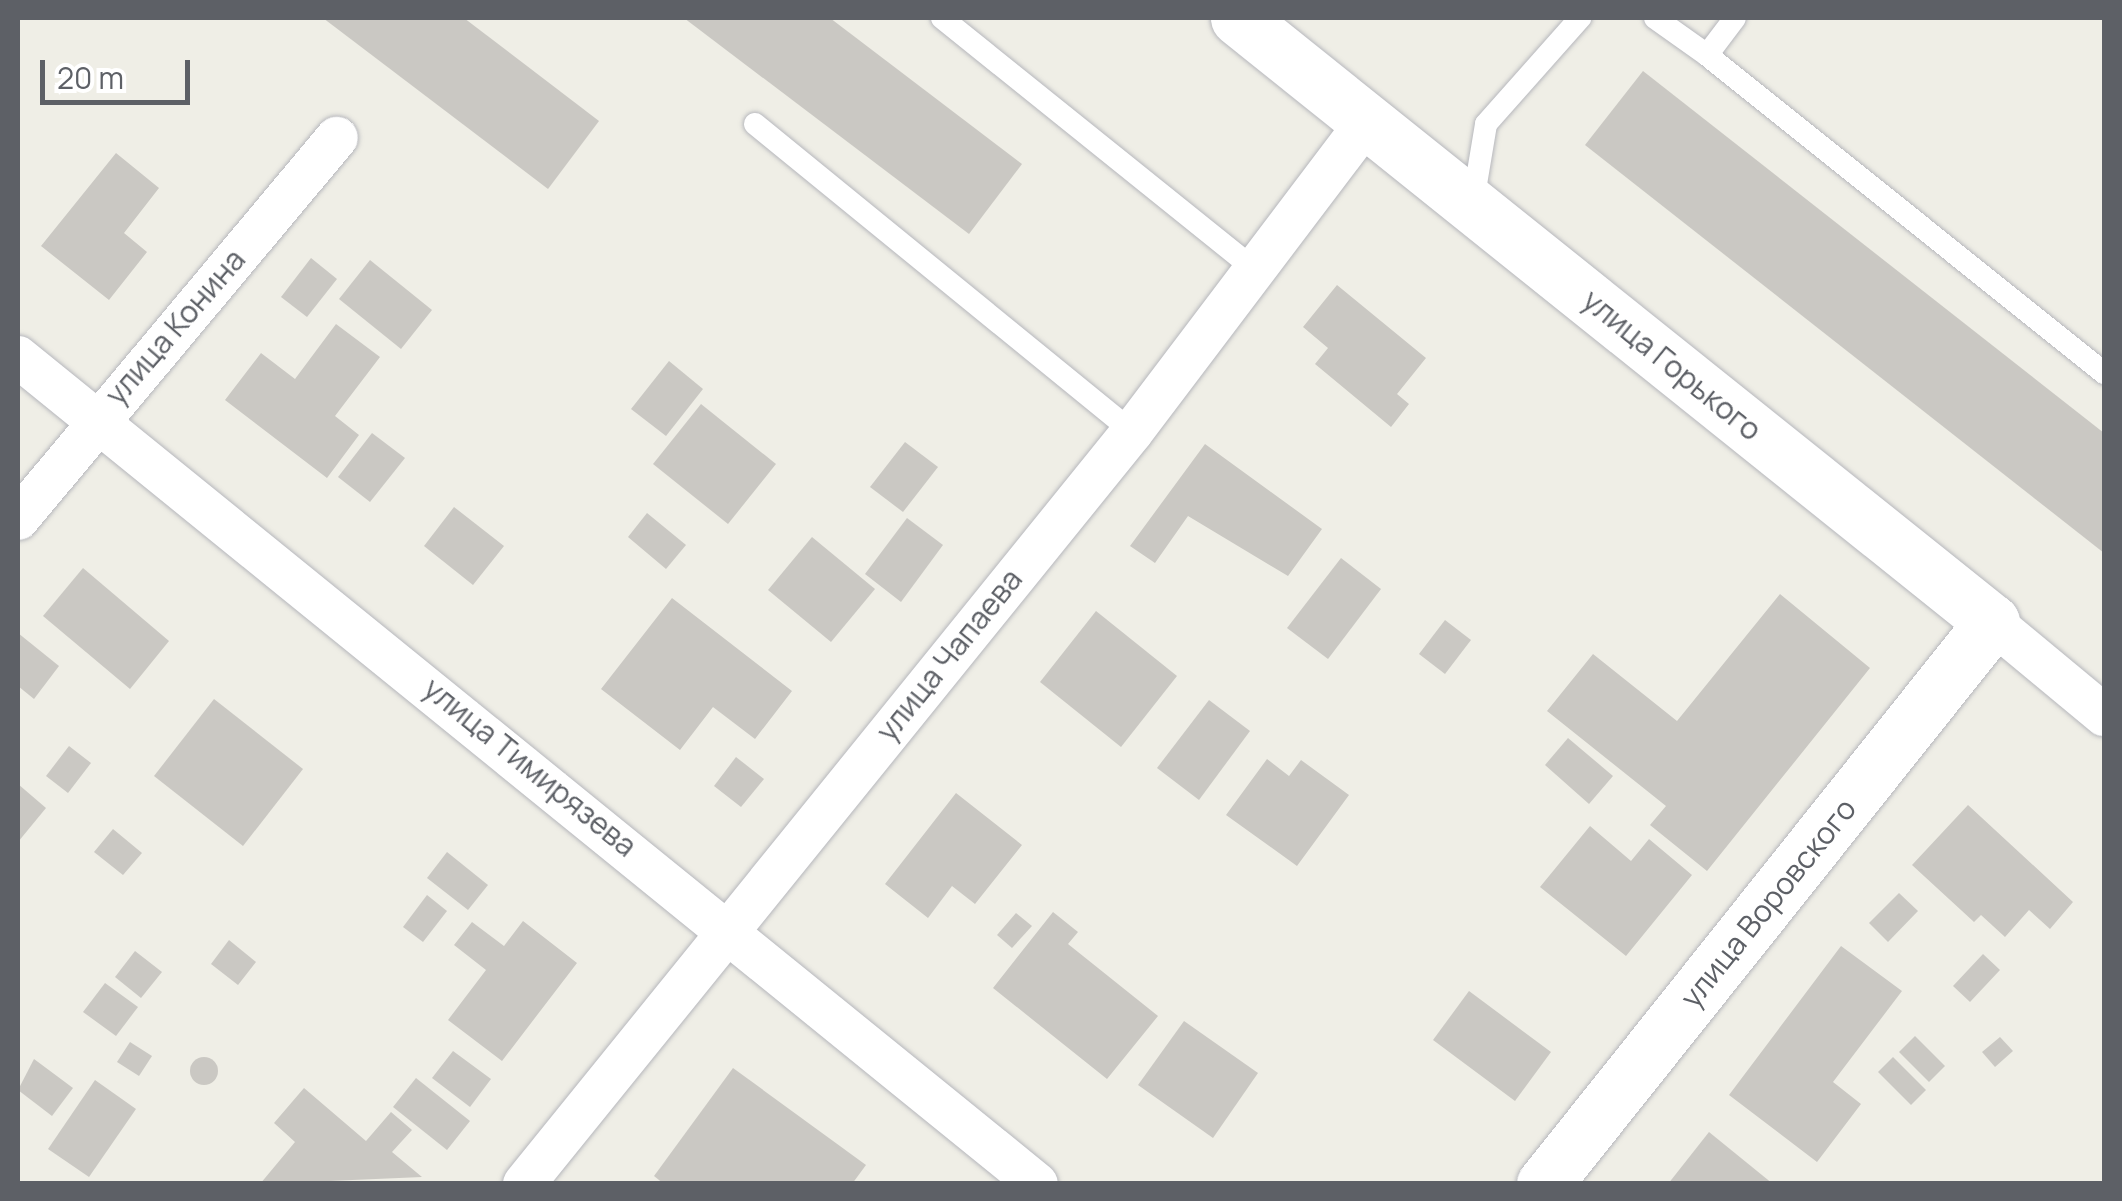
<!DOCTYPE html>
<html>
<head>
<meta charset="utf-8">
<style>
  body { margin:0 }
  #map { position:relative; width:2122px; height:1201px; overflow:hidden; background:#efeee6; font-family:Manrope,sans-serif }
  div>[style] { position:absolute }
  .building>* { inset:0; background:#cac8c3 }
  .round { border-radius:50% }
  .roads { filter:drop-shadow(0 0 2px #b6b7bc) drop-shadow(0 0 2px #b6b7bc) }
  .lane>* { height:22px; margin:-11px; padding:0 11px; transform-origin:11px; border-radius:11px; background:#fff }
  .street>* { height:42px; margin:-21px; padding:0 21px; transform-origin:21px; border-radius:21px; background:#fff }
  .secondary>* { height:55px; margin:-27.5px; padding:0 27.5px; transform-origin:27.5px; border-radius:27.5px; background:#fff }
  span { translate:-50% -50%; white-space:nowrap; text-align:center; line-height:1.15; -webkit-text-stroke:9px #fff; paint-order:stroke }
  .street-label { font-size:30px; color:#5d6066 }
  .frame { position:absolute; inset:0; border:20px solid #5d6066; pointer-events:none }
  .scale { position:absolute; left:40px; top:60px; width:150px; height:45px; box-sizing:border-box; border:5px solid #5d6066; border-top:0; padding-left:12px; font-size:30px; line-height:35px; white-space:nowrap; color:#5d6066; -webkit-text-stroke:8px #fff; paint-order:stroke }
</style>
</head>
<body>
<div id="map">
  <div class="building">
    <div style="clip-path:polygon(323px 18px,464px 18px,599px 121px,548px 189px)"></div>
    <div style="clip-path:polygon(684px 18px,830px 18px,1022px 164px,969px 234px)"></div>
    <div style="clip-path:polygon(1643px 71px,2104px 433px,2104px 553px,1585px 145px)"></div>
    <div style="clip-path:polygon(116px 153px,159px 188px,124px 233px,147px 252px,109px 300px,41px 246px)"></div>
    <div style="clip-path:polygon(311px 258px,337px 279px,307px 317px,281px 297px)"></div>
    <div style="clip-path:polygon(370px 260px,432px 310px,401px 349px,339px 299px)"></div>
    <div style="clip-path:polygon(1337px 285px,1426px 358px,1397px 394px,1409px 404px,1391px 427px,1315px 364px,1328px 348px,1303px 327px)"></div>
    <div style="clip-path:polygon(336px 324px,380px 357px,335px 416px,359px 435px,327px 478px,225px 400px,261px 353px,295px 379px)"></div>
    <div style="clip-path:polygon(669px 361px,703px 389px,666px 436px,631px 409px)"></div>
    <div style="clip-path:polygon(701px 404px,776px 464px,728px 524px,653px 464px)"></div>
    <div style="clip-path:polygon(372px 433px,405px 458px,370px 502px,338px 477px)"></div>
    <div style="clip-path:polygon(905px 442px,938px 467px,903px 512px,870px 487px)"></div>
    <div style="clip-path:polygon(1205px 444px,1322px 529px,1288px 576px,1188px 516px,1155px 563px,1130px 546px)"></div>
    <div style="clip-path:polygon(454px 507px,504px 546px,473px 585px,424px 546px)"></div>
    <div style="clip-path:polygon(647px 513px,686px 545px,666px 569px,628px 537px)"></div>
    <div style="clip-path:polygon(907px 518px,943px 545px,901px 602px,865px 574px)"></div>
    <div style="clip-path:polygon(812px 537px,875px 589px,831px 642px,768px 590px)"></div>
    <div style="clip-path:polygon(1341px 558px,1381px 589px,1328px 659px,1287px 628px)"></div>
    <div style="clip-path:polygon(83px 568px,169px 641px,130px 689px,43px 616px)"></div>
    <div style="clip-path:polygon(1780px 594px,1870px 668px,1707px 871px,1650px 825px,1666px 806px,1547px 711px,1593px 654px,1677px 721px)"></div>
    <div style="clip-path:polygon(672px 598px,792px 691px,755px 739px,713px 707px,680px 750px,601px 689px)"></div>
    <div style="clip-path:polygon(1096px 611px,1177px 676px,1121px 747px,1040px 682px)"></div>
    <div style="clip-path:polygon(1445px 620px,1471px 640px,1445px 674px,1419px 654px)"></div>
    <div style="clip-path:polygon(18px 633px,59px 666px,34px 699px,18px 686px)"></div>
    <div style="clip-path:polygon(214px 699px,303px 769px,243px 846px,154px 776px)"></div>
    <div style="clip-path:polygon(1209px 700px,1250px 731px,1199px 800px,1157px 768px)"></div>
    <div style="clip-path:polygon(1568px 738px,1613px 776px,1589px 804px,1545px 765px)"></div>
    <div style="clip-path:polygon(69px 746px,91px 763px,68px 793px,46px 776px)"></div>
    <div style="clip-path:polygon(736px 757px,764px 779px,741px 807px,714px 786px)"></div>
    <div style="clip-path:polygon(1267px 759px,1289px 776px,1301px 760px,1349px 795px,1297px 866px,1226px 815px)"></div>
    <div style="clip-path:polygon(18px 784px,46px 808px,18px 842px)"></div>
    <div style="clip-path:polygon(956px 793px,1022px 845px,975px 904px,952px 886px,928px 918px,885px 884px)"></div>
    <div style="clip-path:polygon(1968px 805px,2073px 902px,2050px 929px,2029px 910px,2005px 937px,1981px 915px,1974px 922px,1912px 865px)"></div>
    <div style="clip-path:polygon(1590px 826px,1631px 861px,1649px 839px,1692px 875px,1626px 956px,1540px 887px)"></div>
    <div style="clip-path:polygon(113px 829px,142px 853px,123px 875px,94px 852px)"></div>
    <div style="clip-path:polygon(447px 852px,488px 885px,468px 910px,427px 878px)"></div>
    <div style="clip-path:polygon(1899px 893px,1918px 911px,1888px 942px,1869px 923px)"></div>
    <div style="clip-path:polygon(427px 895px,447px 911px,423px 942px,403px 927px)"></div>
    <div style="clip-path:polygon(1053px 912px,1078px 932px,1068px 944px,1158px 1016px,1107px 1079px,993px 988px)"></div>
    <div style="clip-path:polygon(1016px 913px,1032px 926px,1012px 948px,997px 935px)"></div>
    <div style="clip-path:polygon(523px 921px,577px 963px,502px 1061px,448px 1020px,486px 970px,454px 945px,472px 922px,504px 946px)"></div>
    <div style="clip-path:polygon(229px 940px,256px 962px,238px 985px,211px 964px)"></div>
    <div style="clip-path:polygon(1841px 946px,1902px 991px,1833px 1082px,1861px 1104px,1817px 1162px,1729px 1095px)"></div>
    <div style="clip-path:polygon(135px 951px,162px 972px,141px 998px,115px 977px)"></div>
    <div style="clip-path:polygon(1983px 954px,2000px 970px,1970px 1002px,1953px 986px)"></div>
    <div style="clip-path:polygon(105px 983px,138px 1007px,116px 1036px,83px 1012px)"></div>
    <div style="clip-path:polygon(1469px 991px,1551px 1052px,1515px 1101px,1433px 1040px)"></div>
    <div style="clip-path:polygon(1184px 1021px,1258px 1073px,1213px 1138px,1138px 1085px)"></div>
    <div style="clip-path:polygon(1915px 1036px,1945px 1066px,1929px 1082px,1899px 1052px)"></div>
    <div style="clip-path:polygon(2000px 1037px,2013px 1051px,1995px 1067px,1982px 1052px)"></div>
    <div style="clip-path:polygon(130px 1042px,152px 1056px,139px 1076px,117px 1062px)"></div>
    <div style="clip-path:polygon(453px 1051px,491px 1079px,470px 1107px,432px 1078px)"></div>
    <div style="clip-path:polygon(1893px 1057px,1926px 1090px,1911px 1105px,1878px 1072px)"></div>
    <div class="round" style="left:190px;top:1057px;width:28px;height:28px"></div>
    <div style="clip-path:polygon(34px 1059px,73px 1088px,52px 1116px,18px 1090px)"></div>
    <div style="clip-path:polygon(733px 1068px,866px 1165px,852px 1184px,664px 1184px,654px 1176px)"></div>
    <div style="clip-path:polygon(416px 1078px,470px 1121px,447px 1150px,393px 1107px)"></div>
    <div style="clip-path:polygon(95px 1080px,136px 1109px,89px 1177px,48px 1149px)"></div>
    <div style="clip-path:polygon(304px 1088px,366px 1141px,391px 1112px,412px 1130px,392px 1152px,422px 1177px,260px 1184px,295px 1142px,274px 1123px)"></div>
    <div style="clip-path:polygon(1709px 1132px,1773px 1184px,1668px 1184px)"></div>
  </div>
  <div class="roads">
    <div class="lane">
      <div style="left:942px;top:18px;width:405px;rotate:38.8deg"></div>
      <div style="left:1655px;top:18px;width:64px;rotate:35.4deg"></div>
      <div style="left:1707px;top:55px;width:46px;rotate:-52.9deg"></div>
      <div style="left:1707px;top:55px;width:509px;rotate:38.69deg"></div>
      <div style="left:755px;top:124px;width:487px;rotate:39.2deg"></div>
      <div style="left:1473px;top:202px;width:79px;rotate:-80.5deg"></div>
      <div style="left:1486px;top:124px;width:142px;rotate:-48.4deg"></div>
    </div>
    <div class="street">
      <div style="left:18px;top:357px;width:1312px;rotate:39.06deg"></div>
      <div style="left:18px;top:519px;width:497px;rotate:-50.1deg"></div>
      <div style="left:1992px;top:622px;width:146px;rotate:39.7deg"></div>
      <div style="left:524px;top:1184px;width:967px;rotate:-51.04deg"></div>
      <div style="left:1132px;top:432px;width:390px;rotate:-52.9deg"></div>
    </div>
    <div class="secondary">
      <div style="left:1238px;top:18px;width:966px;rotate:38.7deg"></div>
      <div style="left:1992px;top:622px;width:719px;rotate:128.56deg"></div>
    </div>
  </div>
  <div class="street-label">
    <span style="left:175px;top:327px;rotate:-49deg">улица Конина</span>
    <span style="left:1672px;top:365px;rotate:39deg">улица Горького</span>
    <span style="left:949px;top:655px;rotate:-51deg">улица Чапаева</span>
    <span style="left:530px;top:767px;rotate:39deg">улица Тимирязева</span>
    <span style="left:1768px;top:903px;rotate:-51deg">улица Воровского</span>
  </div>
  <div class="frame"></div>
  <div class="scale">20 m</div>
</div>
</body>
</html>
